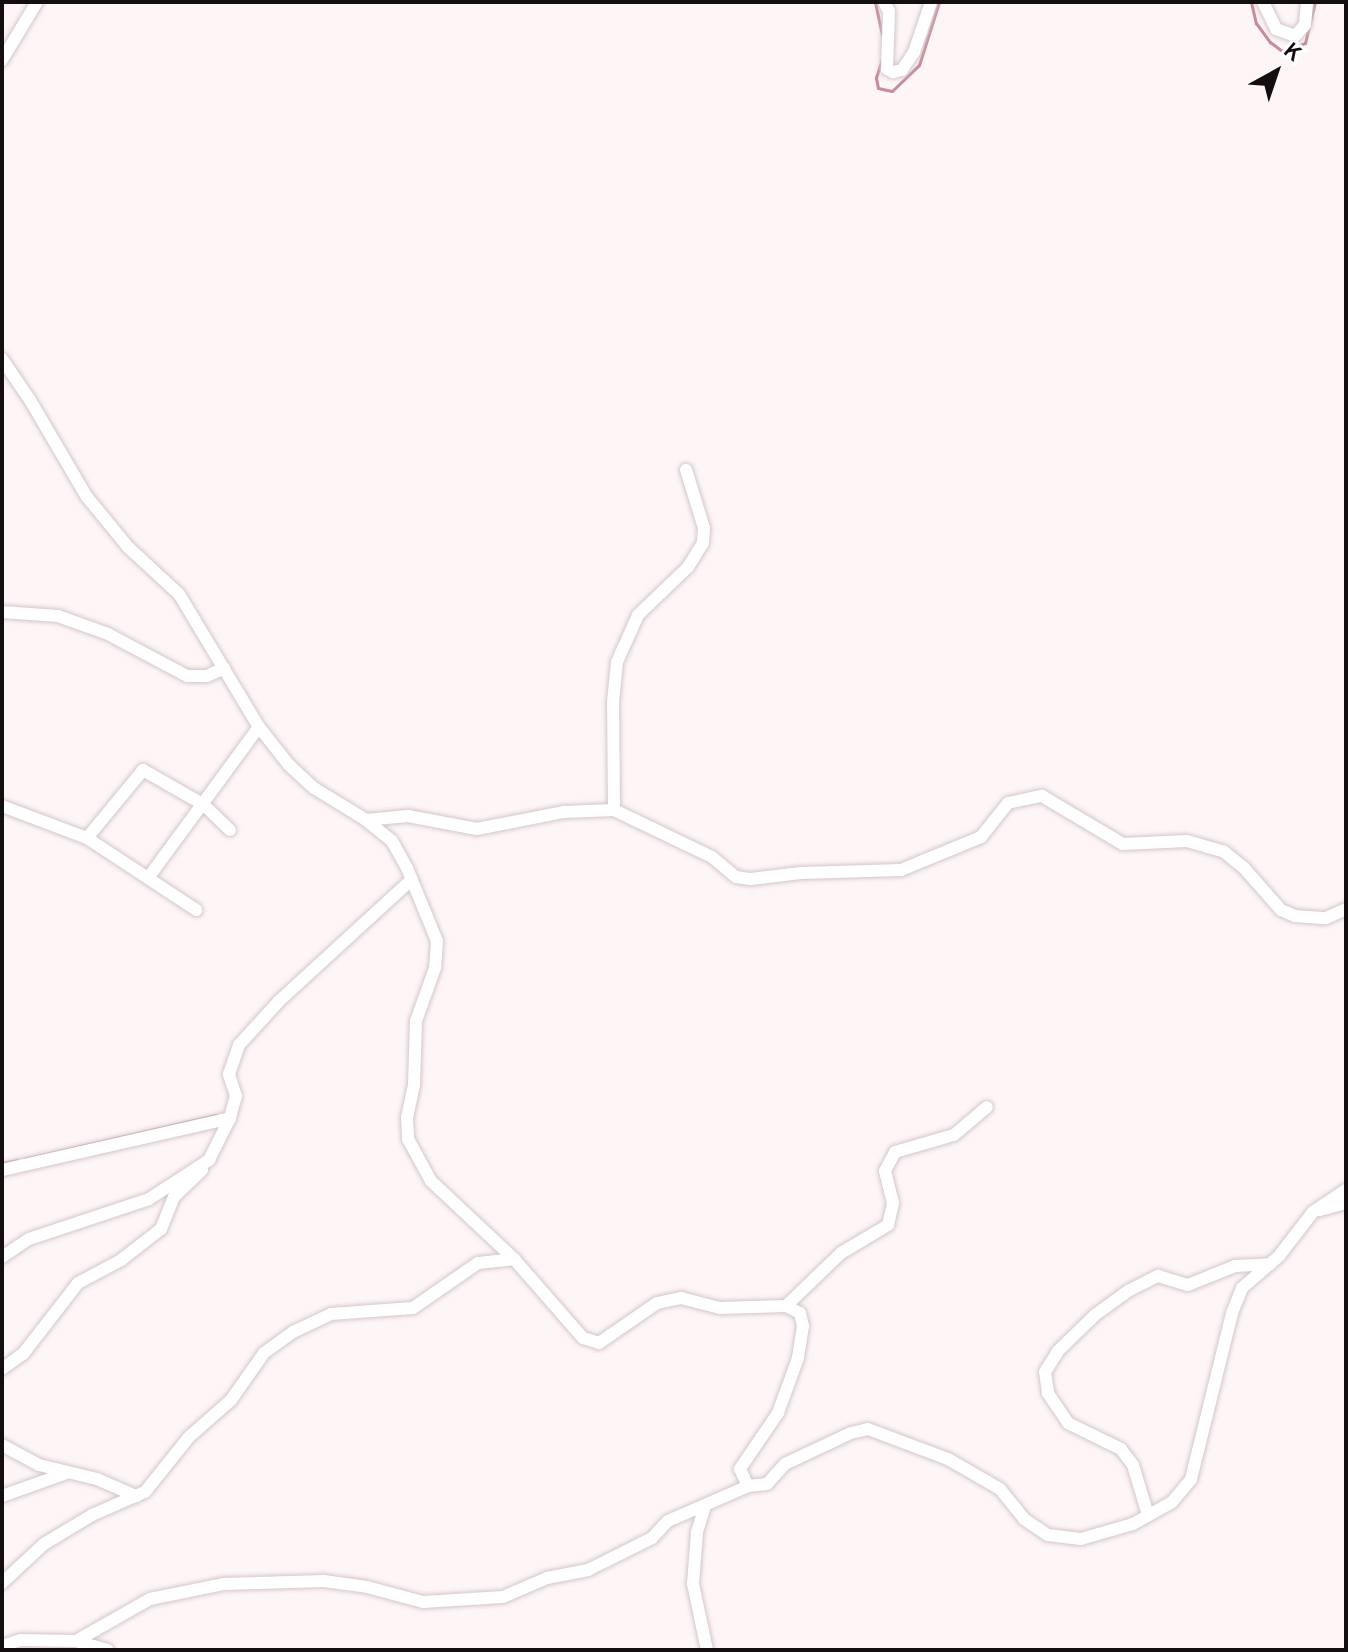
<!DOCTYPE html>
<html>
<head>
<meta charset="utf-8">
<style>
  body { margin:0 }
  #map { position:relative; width:1348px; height:1652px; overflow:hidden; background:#fef5f7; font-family:Overpass,sans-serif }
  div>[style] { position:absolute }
  .stream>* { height:3px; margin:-1.5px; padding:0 1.5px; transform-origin:1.5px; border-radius:1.5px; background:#c68c98 }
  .roads { filter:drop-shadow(0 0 2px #d2c7c9) drop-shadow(0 0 2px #d2c7c9) }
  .minor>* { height:12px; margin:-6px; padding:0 6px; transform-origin:6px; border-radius:6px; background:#fff }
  span { translate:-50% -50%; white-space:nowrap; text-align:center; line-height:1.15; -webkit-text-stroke:8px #fff; paint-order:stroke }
  .frame { position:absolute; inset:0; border:4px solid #130f10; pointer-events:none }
  .north { position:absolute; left:1236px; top:32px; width:80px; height:80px; -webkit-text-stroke:6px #fff; paint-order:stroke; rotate:40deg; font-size:22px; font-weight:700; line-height:32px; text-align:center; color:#130f10 }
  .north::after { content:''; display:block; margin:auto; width:28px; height:36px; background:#130f10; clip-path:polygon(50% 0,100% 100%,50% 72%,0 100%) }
</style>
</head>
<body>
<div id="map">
  <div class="stream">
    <div style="left:875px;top:2px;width:34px;rotate:78deg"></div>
    <div style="left:1251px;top:2px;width:22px;rotate:77deg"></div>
    <div style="left:1256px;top:23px;width:24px;rotate:54deg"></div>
    <div style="left:1270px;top:42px;width:15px;rotate:37deg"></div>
    <div style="left:1282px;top:51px;width:24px;rotate:-19deg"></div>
    <div style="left:1305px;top:43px;width:42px;rotate:-76.3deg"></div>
    <div style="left:882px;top:59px;width:20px;rotate:108deg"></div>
    <div style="left:876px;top:78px;width:10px;rotate:79deg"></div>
    <div style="left:878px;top:88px;width:14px;rotate:12deg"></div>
    <div style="left:892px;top:91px;width:37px;rotate:-44deg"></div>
    <div style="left:919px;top:65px;width:66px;rotate:-72.4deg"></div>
    <div style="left:24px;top:1159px;width:197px;rotate:-12.9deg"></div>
    <div style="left:2px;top:1163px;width:15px;rotate:-11deg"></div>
  </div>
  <div class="roads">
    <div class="minor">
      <div style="left:884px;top:2px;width:10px;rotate:61deg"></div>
      <div style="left:889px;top:11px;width:58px;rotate:92deg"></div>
      <div style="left:887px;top:69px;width:7px;rotate:27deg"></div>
      <div style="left:893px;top:72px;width:9px;rotate:-13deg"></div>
      <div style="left:902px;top:70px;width:22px;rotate:-56deg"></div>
      <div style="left:914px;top:52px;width:53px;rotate:-71.2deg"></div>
      <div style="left:1263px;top:2px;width:30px;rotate:64deg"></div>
      <div style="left:1276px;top:29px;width:20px;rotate:20deg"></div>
      <div style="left:1295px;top:36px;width:15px;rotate:-48deg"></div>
      <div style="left:1305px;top:25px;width:23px;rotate:-85deg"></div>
      <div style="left:2px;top:60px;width:68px;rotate:-58.9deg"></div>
      <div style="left:2px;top:359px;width:50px;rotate:55.7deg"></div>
      <div style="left:30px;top:400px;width:113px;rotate:59.6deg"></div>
      <div style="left:87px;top:497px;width:65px;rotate:50.6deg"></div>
      <div style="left:128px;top:547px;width:69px;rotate:42.7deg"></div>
      <div style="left:179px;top:594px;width:155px;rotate:59deg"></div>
      <div style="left:259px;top:727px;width:48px;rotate:51.7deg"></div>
      <div style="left:289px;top:765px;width:34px;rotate:43deg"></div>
      <div style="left:314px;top:788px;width:61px;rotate:31.6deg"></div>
      <div style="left:366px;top:820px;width:33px;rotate:39deg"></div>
      <div style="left:392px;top:841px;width:31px;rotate:61deg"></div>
      <div style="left:407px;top:868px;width:79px;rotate:67.7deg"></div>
      <div style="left:437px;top:941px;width:27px;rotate:94deg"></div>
      <div style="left:435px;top:968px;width:56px;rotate:109.7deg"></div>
      <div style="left:416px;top:1021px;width:64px;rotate:91.8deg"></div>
      <div style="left:414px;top:1085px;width:33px;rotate:102deg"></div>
      <div style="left:407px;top:1117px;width:22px;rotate:87deg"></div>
      <div style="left:408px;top:1139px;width:48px;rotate:61.3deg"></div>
      <div style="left:431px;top:1181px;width:114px;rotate:43.2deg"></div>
      <div style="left:514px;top:1259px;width:105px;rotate:48.9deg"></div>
      <div style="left:583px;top:1338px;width:17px;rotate:17deg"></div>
      <div style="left:599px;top:1343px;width:70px;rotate:-34.6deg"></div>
      <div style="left:657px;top:1303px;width:25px;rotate:-12deg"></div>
      <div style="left:681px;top:1298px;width:40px;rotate:14.4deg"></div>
      <div style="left:720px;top:1308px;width:66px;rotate:-1.7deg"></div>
      <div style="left:786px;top:1306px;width:16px;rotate:27deg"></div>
      <div style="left:800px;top:1313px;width:13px;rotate:77deg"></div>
      <div style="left:803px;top:1326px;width:32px;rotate:99deg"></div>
      <div style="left:798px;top:1358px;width:59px;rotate:110deg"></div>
      <div style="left:778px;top:1413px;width:68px;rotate:124.2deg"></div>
      <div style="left:740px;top:1469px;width:19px;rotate:65deg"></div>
      <div style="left:748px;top:1486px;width:19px;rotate:-6deg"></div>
      <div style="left:767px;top:1484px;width:27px;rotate:-48deg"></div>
      <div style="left:785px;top:1464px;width:73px;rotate:-25.2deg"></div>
      <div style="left:851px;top:1433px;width:17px;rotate:-13deg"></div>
      <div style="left:868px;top:1429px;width:85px;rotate:20.6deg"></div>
      <div style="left:948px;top:1459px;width:60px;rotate:30deg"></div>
      <div style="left:1000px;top:1489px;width:38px;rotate:51deg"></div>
      <div style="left:1024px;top:1519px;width:29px;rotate:34deg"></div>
      <div style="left:1048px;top:1535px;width:33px;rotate:7deg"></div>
      <div style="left:1081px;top:1539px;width:54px;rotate:-16.1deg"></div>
      <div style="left:1133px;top:1524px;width:45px;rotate:-29.4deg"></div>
      <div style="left:1172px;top:1502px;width:30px;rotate:-50deg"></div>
      <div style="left:1191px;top:1479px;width:171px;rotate:-76.1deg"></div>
      <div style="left:1232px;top:1313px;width:27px;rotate:-68deg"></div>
      <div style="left:1242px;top:1288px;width:49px;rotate:-40.9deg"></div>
      <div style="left:1279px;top:1256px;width:56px;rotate:-52.3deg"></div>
      <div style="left:1313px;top:1212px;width:40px;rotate:-34deg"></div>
      <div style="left:2px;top:612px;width:56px;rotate:4.1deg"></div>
      <div style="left:58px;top:616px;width:53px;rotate:19.8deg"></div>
      <div style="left:108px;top:634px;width:89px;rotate:28deg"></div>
      <div style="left:187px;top:676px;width:20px"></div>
      <div style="left:207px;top:676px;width:19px;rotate:-25deg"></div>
      <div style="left:2px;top:806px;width:91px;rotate:20.6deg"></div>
      <div style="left:87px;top:838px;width:131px;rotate:33.4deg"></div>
      <div style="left:614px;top:810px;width:108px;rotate:-90.5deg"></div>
      <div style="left:613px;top:702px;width:40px;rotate:-84.3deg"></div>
      <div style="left:617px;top:662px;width:51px;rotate:-65.9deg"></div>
      <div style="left:638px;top:615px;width:69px;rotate:-43.8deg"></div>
      <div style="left:688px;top:567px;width:28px;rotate:-58deg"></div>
      <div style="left:703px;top:543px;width:15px;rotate:-86deg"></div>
      <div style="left:704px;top:528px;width:61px;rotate:-107.2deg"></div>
      <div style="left:366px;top:820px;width:42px;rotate:-5.4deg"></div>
      <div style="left:408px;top:816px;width:70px;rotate:10.7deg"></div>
      <div style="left:477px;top:829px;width:89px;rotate:-11.1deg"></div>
      <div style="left:564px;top:812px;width:50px;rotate:-2.3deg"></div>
      <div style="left:614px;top:810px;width:109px;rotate:25.6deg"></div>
      <div style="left:712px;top:857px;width:31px;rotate:40deg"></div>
      <div style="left:736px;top:877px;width:15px;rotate:8deg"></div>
      <div style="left:751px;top:879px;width:50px;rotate:-6.8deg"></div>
      <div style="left:801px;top:873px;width:100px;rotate:-1.7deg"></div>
      <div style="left:901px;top:870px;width:87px;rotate:-22.4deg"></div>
      <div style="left:981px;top:837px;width:43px;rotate:-51.5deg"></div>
      <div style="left:1008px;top:803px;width:35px;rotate:-12deg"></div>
      <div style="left:1042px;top:796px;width:94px;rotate:30.7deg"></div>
      <div style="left:1123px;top:844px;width:64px;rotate:-2.7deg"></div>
      <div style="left:1187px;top:841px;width:37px;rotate:16deg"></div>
      <div style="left:1223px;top:851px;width:27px;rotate:39deg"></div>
      <div style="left:1244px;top:868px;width:56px;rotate:48.6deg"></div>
      <div style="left:1281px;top:910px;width:15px;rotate:23deg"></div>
      <div style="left:1295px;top:916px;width:31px;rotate:4deg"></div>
      <div style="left:1326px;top:918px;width:22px;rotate:-24deg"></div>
      <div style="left:87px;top:838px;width:88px;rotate:-50.5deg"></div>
      <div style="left:143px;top:770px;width:70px;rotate:29.8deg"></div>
      <div style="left:204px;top:805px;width:36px;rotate:44deg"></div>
      <div style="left:148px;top:878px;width:187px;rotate:-53.7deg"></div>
      <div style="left:2px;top:1170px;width:234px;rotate:-12.8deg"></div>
      <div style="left:1320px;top:1210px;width:27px;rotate:-15deg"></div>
      <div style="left:2px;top:1257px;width:32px;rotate:-34deg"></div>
      <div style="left:29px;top:1239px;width:126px;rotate:-18.4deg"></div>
      <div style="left:149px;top:1199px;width:72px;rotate:-33deg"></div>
      <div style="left:209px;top:1160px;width:47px;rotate:-63.4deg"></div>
      <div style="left:230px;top:1118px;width:23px;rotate:-75deg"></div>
      <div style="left:236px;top:1096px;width:23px;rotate:-108deg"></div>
      <div style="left:229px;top:1074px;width:31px;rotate:-71deg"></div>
      <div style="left:239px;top:1045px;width:59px;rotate:-47.7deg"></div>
      <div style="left:279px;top:1001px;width:180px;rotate:-42.5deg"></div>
      <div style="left:786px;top:1306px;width:76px;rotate:-43.9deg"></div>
      <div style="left:841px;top:1253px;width:55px;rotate:-30.8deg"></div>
      <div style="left:888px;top:1225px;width:23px;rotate:-77deg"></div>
      <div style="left:893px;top:1203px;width:33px;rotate:-104deg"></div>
      <div style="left:885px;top:1171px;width:21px;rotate:-62deg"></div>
      <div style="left:895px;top:1152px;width:61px;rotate:-16.1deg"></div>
      <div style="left:954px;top:1135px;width:43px;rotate:-40.3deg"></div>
      <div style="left:2px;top:1369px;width:26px;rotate:-36deg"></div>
      <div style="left:23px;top:1354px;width:90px;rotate:-52.2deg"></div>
      <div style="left:78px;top:1283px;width:49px;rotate:-28.1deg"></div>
      <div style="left:121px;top:1260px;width:51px;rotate:-37.8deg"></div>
      <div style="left:161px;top:1229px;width:35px;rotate:-68deg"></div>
      <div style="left:174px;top:1197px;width:39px;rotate:-44deg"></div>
      <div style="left:2px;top:1445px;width:42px;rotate:28.4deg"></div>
      <div style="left:39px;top:1465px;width:60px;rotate:13.6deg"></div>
      <div style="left:97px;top:1479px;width:43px;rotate:23.6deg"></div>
      <div style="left:2px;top:1496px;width:69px;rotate:-19.5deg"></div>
      <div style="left:705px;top:1506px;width:28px;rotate:107deg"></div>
      <div style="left:697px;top:1533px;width:51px;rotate:94.5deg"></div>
      <div style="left:693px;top:1584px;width:67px;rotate:78deg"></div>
      <div style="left:1148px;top:1515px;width:52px;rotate:-106.7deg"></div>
      <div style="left:1133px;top:1465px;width:20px;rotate:-127deg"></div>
      <div style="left:1121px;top:1449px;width:59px;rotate:-153.9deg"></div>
      <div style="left:1068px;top:1423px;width:36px;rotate:-124deg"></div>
      <div style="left:1048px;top:1393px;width:21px;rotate:-98deg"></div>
      <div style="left:1045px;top:1372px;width:25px;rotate:-58deg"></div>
      <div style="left:1058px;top:1351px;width:52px;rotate:-44.2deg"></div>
      <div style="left:1095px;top:1315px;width:41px;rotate:-36deg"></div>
      <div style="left:1128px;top:1291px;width:34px;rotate:-27deg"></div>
      <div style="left:1158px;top:1276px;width:31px;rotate:17deg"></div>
      <div style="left:1188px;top:1285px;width:51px;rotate:-22deg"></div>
      <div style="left:1235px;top:1266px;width:35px;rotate:-3deg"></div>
      <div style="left:2px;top:1583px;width:57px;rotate:-42.9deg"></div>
      <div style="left:44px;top:1544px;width:56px;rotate:-31.1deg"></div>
      <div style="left:92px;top:1515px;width:58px;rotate:-23.5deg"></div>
      <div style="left:145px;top:1492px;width:70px;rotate:-51.3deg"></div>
      <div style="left:189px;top:1437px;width:56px;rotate:-41.4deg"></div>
      <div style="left:231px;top:1400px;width:57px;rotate:-54.9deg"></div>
      <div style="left:264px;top:1353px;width:36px;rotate:-36deg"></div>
      <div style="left:293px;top:1332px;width:42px;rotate:-25.3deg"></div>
      <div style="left:331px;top:1314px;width:82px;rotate:-4.2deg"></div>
      <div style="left:413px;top:1308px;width:79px;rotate:-34.7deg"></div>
      <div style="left:478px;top:1263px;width:36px;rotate:-6deg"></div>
      <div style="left:76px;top:1641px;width:33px;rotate:16deg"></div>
      <div style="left:2px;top:1646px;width:19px;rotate:-18deg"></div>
      <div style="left:20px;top:1640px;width:56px;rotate:1deg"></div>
      <div style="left:76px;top:1641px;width:85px;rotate:-29.6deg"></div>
      <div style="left:150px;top:1599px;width:76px;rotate:-11.5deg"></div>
      <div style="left:224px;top:1584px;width:100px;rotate:-1.7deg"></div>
      <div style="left:324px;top:1581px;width:43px;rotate:7.9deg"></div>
      <div style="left:367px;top:1587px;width:58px;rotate:15deg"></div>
      <div style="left:423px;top:1602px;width:80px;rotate:-3.6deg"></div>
      <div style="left:503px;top:1597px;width:48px;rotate:-23.4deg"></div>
      <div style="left:547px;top:1578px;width:42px;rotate:-11deg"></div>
      <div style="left:588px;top:1570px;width:72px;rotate:-26.6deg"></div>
      <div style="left:652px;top:1538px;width:23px;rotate:-47deg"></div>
      <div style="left:668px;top:1521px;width:87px;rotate:-23.6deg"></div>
    </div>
  </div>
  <div class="frame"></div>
  <div class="north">K</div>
</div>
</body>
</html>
